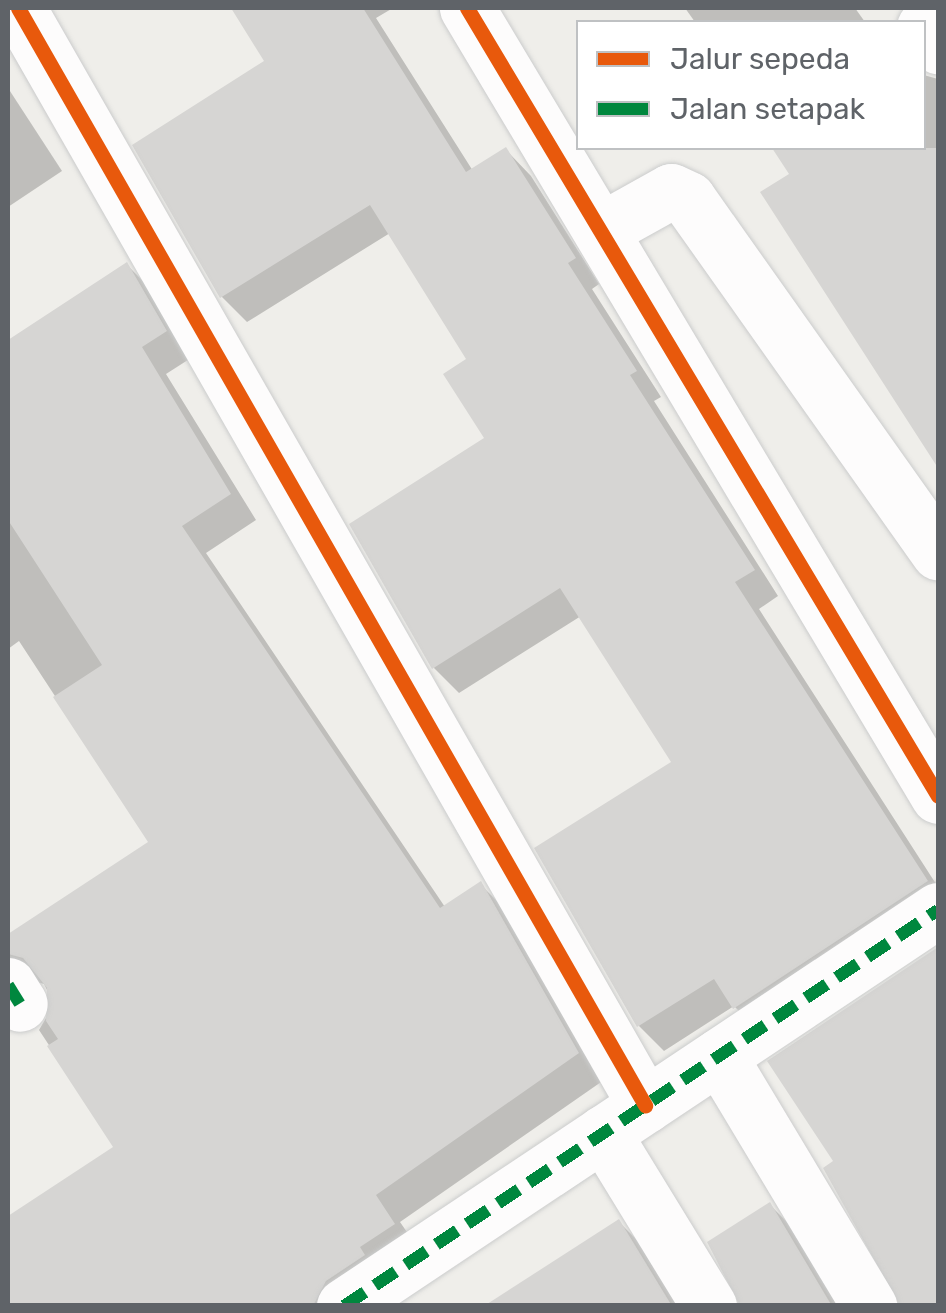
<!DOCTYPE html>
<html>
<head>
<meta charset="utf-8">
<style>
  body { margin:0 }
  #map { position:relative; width:946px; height:1313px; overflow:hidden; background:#efeeea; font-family:Rubik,sans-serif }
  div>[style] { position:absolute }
  .shadow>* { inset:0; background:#0003 }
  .building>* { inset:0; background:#d6d5d3 }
  .roads { filter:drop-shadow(0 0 2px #cbcccc) drop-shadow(0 0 2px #cbcccc) }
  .street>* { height:55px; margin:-27.5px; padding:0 27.5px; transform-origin:27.5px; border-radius:27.5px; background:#fdfcfc }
  .quiet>* { height:12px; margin-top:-6px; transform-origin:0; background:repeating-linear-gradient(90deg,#00873e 0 25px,transparent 0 37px) }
  .cycleway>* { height:15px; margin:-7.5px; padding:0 7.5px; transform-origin:7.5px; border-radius:7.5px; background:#e8590c }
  span { translate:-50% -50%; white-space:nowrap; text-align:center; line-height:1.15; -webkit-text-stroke:10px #fff; paint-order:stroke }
  .frame { position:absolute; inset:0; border:10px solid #5f6368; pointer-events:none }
  .legend { position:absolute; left:576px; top:20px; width:350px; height:130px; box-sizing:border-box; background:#fff; border:2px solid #bfc1c3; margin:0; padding:12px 18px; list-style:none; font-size:30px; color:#5f6368 }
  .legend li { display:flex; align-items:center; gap:20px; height:50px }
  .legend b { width:50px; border:2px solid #bfc1c3 }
</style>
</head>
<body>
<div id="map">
  <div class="shadow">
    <div style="clip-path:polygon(233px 8px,393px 8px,376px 18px,473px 171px,506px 150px,531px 176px,599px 284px,592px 289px,661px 397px,654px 401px,778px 596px,759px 609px,938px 887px,760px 1032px,734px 1006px,664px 1051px,639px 1026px,674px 763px,581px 616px,459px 693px,434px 668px,487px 439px,470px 360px,390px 233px,247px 322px,222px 297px,268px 61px)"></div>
    <div style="clip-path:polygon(685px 8px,855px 8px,865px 22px,695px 22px)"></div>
    <div style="clip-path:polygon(924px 75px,938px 79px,938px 463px,764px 193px,792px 175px,775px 148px,924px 148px)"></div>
    <div style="clip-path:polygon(8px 88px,62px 171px,8px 207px)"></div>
    <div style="clip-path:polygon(127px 265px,153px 291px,191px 358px,166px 374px,256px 520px,206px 553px,445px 907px,481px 885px,507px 911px,604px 1080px,400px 1222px,420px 1251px,358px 1306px,8px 1306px,8px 1219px,117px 1148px,39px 1030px,54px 1004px,44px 984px,8px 974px,8px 937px,151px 843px,19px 641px,8px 649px,8px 343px)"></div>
    <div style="clip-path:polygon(938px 950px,938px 1306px,902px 1306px,836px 1162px,771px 1062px)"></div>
    <div style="clip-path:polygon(770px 1205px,796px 1231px,840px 1306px,742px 1306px)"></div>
    <div style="clip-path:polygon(619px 1222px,645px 1248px,680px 1306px,500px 1306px)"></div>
  </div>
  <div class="building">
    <div style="clip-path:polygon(231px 8px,363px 8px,466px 172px,506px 147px,576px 258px,568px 263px,637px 371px,630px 375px,755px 570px,735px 582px,928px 881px,733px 1009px,714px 979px,637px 1027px,534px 848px,671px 762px,560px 588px,432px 669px,349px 524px,484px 438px,443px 374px,466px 359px,370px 205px,220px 298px,132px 145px,264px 61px)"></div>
    <div style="clip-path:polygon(772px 148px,938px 148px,938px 468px,760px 192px,789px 174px)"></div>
    <div style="clip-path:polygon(127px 262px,167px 331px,142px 347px,231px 494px,182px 526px,440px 908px,481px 881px,579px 1053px,376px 1195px,395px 1224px,360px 1247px,365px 1255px,326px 1281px,313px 1306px,8px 1306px,8px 1216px,113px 1147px,47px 1046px,58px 1039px,46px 1021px,47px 988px,23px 958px,8px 954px,8px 934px,148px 842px,53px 697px,102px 665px,8px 520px,8px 340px)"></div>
    <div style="clip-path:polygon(938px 947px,938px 1306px,900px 1306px,823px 1168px,833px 1161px,767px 1061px)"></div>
    <div style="clip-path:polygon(770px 1202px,832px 1306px,740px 1306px,707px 1242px)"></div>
    <div style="clip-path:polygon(619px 1219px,672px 1306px,484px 1306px)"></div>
  </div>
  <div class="roads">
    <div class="street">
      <div style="left:18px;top:8px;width:1264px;rotate:60.25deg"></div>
      <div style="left:467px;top:8px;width:918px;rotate:59.13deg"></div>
      <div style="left:924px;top:27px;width:24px;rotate:54deg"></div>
      <div style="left:601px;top:230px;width:80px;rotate:-29.1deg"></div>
      <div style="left:671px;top:191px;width:19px;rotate:25deg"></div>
      <div style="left:688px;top:199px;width:433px;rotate:54.7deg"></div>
      <div style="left:8px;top:985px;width:22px;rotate:58deg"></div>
      <div style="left:719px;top:1056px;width:292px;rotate:59deg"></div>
      <div style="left:603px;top:1133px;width:203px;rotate:58.5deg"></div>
      <div style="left:344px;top:1306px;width:714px;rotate:-33.69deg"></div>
    </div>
  </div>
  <div class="quiet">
    <div style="left:8px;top:985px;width:22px;rotate:58deg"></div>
    <div style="left:344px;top:1306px;width:714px;rotate:-33.69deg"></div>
  </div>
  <div class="cycleway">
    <div style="left:18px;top:8px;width:1264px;rotate:60.25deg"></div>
    <div style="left:467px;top:8px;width:918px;rotate:59.13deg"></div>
  </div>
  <div class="frame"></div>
  <ul class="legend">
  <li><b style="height:12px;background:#e8590c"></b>Jalur sepeda</li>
  <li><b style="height:12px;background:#00873e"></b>Jalan setapak</li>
  </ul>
</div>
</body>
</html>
